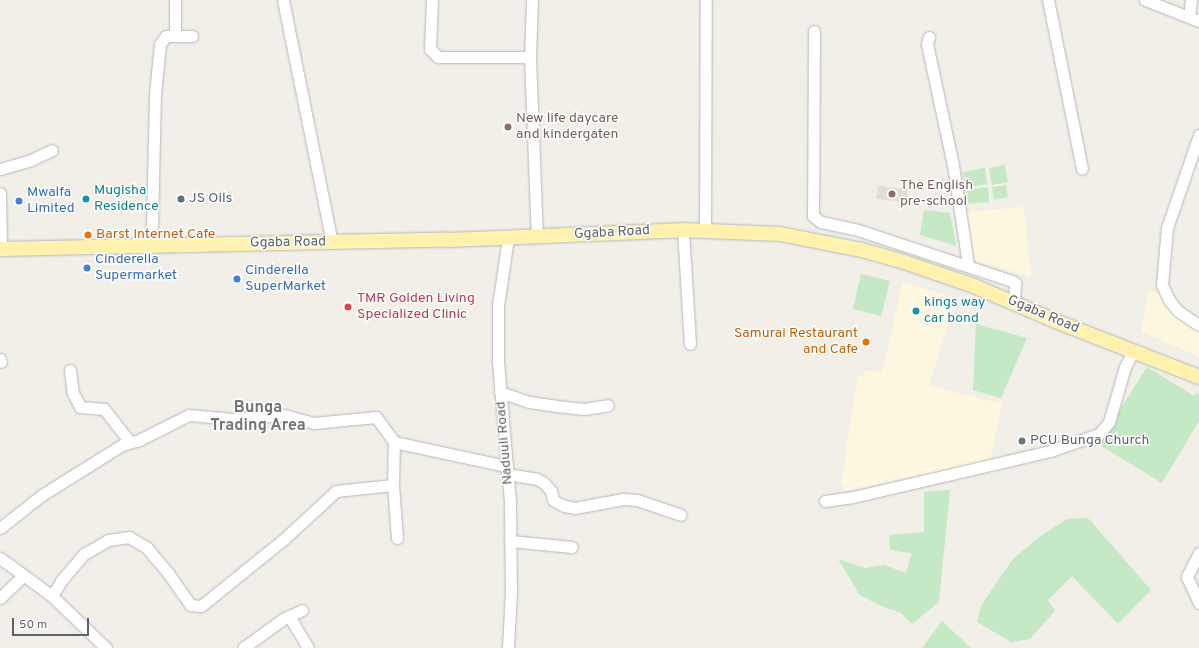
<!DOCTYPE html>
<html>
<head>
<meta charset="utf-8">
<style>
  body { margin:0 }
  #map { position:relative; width:1199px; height:648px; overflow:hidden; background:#f1efe8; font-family:Overpass,sans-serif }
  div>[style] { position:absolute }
  .commercial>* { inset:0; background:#fef7e0 }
  .education>* { inset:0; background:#e1ded6 }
  .green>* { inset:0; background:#c5e8c5 }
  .roads { filter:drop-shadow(0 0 1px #b5b8bc) drop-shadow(0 0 1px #b5b8bc) }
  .minor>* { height:11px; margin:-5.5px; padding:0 5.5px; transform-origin:5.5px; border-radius:5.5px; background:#fff }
  .major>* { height:14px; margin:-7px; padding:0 7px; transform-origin:7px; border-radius:7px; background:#fff2af }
  .dots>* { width:11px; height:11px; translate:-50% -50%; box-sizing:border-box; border:2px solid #fff; border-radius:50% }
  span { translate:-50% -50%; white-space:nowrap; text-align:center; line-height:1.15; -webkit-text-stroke:3px #fff; paint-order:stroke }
  .education-label { font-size:14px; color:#785e54 }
  .left { translate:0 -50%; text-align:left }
  .culture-label { font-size:14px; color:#0d838f }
  .shop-label { font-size:14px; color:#366cbe }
  .service-label { font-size:14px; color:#4e5e75 }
  .street-label { font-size:14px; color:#5f6368 }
  .food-label { font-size:14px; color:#c56008 }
  .right { translate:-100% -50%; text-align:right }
  .health-label { font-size:14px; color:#be3a42 }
  .worship-label { font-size:14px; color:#5b616d }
  .quarter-label { font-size:16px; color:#70757a; font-weight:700 }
  .scale { position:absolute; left:12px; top:618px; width:77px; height:18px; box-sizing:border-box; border:2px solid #5f6368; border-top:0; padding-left:5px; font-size:12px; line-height:14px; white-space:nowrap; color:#5f6368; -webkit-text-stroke:3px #fff; paint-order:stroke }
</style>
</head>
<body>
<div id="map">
  <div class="commercial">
    <div style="clip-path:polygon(1024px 207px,1031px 277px,973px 260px,967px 212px)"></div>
    <div style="clip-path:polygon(903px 282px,956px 298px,929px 386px,1002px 404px,990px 461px,844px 491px,844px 485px,841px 485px,858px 375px,863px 376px,865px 370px,882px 373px)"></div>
    <div style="clip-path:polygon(1148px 291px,1159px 292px,1169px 308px,1199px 331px,1199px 357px,1142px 332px)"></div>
  </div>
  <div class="education">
    <div style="clip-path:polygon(878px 186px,908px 189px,907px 202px,876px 199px)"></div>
  </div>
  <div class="green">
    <div style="clip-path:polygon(1005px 165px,1008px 182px,992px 185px,989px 168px)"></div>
    <div style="clip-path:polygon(985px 168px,987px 184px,965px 188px,963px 172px)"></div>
    <div style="clip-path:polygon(1006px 185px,1008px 197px,994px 200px,992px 187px)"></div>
    <div style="clip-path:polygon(988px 187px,989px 202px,968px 204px,966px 190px)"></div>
    <div style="clip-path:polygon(924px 210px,950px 213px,956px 246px,920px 235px)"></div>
    <div style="clip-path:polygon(861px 274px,890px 281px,881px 316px,853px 309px)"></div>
    <div style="clip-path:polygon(976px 324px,1027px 338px,1001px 398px,973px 390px)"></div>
    <div style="clip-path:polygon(1147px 367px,1194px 396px,1196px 392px,1199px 394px,1199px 421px,1162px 483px,1098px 444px)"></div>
    <div style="clip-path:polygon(950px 490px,939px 602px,912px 624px,901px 613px,879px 605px,860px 595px,838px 559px,865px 568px,884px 565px,906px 573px,912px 553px,890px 550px,889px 535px,924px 532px,924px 492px)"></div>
    <div style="clip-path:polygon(1088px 518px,1151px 590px,1118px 624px,1072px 576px,1048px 600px,1055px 611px,1030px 639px,1011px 642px,977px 622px,982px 604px,1013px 559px,1039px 537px,1067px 519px)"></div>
    <div style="clip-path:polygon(942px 621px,971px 648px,922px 648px)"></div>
  </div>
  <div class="roads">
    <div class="minor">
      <div style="left:175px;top:0;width:36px;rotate:90deg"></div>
      <div style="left:283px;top:0;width:247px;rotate:78.6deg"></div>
      <div style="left:432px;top:0;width:49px;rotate:92.3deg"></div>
      <div style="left:430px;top:49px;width:11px;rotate:45deg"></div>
      <div style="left:438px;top:57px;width:92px"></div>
      <div style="left:532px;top:0;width:57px;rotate:92deg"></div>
      <div style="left:530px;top:57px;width:180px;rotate:87.8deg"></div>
      <div style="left:1048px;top:0;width:172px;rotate:78.6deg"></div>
      <div style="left:1145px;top:0;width:58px;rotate:21.3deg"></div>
      <div style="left:1189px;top:16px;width:16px;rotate:-83deg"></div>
      <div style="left:814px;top:31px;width:185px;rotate:90.3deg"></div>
      <div style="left:813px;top:216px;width:10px;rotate:37deg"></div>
      <div style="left:821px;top:222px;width:38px;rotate:12deg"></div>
      <div style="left:858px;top:230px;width:162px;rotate:18.3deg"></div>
      <div style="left:1012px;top:281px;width:4px;rotate:34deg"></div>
      <div style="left:1015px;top:283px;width:20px;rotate:93deg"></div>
      <div style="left:929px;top:37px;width:7px;rotate:106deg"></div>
      <div style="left:927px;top:44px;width:124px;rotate:77.9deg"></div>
      <div style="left:953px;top:165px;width:100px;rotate:81.4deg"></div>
      <div style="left:1199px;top:135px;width:98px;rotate:109deg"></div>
      <div style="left:1167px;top:228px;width:57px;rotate:95deg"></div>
      <div style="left:1162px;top:285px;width:17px;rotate:65deg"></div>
      <div style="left:1169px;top:300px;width:14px;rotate:51deg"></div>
      <div style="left:1178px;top:311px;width:25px;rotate:34deg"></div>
      <div style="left:0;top:169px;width:32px;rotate:-16deg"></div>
      <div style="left:31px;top:160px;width:23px;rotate:-25deg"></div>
      <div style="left:0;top:193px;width:56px;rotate:89deg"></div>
      <div style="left:683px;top:230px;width:114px;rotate:86.5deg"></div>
      <div style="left:705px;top:230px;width:230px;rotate:-89.8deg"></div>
      <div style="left:508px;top:238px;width:69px;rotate:98.4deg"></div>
      <div style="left:498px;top:306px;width:56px;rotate:90deg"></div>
      <div style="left:498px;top:362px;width:140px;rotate:85.1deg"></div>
      <div style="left:510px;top:501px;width:91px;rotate:89.4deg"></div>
      <div style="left:511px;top:592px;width:56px;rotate:93.1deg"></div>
      <div style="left:146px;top:247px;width:22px;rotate:-74deg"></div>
      <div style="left:152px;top:226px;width:132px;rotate:-88.7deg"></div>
      <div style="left:155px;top:94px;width:50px;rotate:-84.3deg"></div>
      <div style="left:160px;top:44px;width:10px;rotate:-53deg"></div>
      <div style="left:166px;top:36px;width:26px"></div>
      <div style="left:0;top:359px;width:3px;rotate:72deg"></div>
      <div style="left:70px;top:370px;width:23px;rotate:83deg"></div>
      <div style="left:73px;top:393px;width:16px;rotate:63deg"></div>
      <div style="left:80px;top:407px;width:24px;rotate:5deg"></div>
      <div style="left:104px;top:409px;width:42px;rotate:51.8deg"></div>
      <div style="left:500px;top:392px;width:31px;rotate:19deg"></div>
      <div style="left:529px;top:402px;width:27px;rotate:8deg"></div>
      <div style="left:556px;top:406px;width:28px;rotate:6deg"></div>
      <div style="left:584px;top:409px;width:24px;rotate:-9deg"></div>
      <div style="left:507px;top:474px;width:30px;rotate:9deg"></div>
      <div style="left:537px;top:479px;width:8px;rotate:30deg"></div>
      <div style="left:544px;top:483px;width:11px;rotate:49deg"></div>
      <div style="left:551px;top:491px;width:9px;rotate:77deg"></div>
      <div style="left:553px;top:500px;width:13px;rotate:29deg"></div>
      <div style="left:564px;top:506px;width:11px;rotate:10deg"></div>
      <div style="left:575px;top:508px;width:49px;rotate:-10.6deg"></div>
      <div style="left:623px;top:499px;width:14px;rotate:4deg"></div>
      <div style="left:637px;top:500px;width:46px;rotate:18.8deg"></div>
      <div style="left:393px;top:485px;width:53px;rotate:85.7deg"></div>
      <div style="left:825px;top:501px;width:28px;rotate:-8deg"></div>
      <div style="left:853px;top:497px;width:202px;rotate:-13.1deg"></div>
      <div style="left:1050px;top:451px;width:52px;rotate:-19.1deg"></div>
      <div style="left:1099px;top:434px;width:16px;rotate:-50deg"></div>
      <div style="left:1109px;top:422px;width:57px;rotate:-73.8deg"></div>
      <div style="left:1125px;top:367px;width:18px;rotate:-63deg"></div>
      <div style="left:0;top:528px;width:53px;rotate:-38.2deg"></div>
      <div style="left:42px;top:495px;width:94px;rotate:-32deg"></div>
      <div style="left:122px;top:445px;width:18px;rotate:-16deg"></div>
      <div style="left:139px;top:440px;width:56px;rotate:-26.6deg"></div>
      <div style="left:189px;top:415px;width:44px;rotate:5.2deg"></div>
      <div style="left:233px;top:419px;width:51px;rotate:-4.5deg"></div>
      <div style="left:284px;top:415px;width:31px;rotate:15deg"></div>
      <div style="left:314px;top:423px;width:62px;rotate:-5.5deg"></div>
      <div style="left:376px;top:417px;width:31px;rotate:54deg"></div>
      <div style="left:510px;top:541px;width:62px;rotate:5.5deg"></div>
      <div style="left:1199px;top:553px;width:27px;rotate:117deg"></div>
      <div style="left:1187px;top:577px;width:29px;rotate:65deg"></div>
      <div style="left:0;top:558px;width:64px;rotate:36.2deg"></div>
      <div style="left:52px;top:596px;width:75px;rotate:43.9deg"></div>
      <div style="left:52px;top:596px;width:17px;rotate:-59deg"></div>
      <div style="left:61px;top:581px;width:35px;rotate:-50deg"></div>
      <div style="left:84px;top:554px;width:28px;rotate:-30deg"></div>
      <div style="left:108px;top:540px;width:21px;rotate:-8deg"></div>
      <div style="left:129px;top:537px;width:21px;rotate:31deg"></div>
      <div style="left:147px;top:548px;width:33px;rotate:50deg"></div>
      <div style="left:168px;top:573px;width:39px;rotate:55deg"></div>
      <div style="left:190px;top:605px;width:11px;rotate:5deg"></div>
      <div style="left:201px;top:606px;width:107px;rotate:-38.9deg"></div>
      <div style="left:284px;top:539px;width:71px;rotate:-42.7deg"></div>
      <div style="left:336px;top:491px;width:57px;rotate:-6deg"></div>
      <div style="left:393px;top:485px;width:43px;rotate:-88.7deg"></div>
      <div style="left:394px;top:442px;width:115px;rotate:12.1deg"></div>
      <div style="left:0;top:598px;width:32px;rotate:-44deg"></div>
      <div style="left:289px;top:616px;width:37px;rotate:59deg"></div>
      <div style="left:243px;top:648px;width:49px;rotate:-35.9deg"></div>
      <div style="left:283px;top:619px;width:21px;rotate:-25deg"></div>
    </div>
    <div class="major">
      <div style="left:0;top:249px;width:448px;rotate:-1.2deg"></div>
      <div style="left:448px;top:240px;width:235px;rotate:-2.4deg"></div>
      <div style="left:683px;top:230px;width:97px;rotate:2.4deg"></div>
      <div style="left:780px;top:234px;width:84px;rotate:11deg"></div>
      <div style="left:862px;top:250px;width:44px;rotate:15.9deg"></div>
      <div style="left:904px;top:262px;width:74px;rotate:18.9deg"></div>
      <div style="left:974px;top:286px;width:91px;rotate:23.2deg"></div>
      <div style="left:1058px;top:322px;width:151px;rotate:21.3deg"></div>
    </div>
  </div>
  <div class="dots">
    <div style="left:508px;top:127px;background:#8d6e63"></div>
    <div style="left:892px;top:194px;background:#8d6e63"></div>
    <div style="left:86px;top:199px;background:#0f9aa8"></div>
    <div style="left:181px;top:199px;background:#5c6f8a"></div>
    <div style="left:19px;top:201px;background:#3f7fe0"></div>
    <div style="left:88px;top:235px;background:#e8710a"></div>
    <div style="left:87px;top:268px;background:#3f7fe0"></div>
    <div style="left:237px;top:279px;background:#3f7fe0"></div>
    <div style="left:348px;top:307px;background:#e0444e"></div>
    <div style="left:916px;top:311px;background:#0f9aa8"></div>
    <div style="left:866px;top:342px;background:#e8710a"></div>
    <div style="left:1022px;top:441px;background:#6b7280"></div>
  </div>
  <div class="education-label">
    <span class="left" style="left:516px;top:127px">New life daycare<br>and kindergaten</span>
    <span class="left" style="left:900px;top:194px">The English<br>pre-school</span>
  </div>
  <div class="culture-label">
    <span class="left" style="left:94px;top:199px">Mugisha<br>Residence</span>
    <span class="left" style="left:924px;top:311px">kings way<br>car bond</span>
  </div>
  <div class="shop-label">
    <span class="left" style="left:27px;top:201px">Mwalfa<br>Limited</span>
    <span class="left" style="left:95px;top:268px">Cinderella<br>Supermarket</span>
    <span class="left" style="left:245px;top:279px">Cinderella<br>SuperMarket</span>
  </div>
  <div class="service-label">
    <span class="left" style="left:189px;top:199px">JS Oils</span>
  </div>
  <div class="street-label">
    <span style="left:612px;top:233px;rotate:-3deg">Ggaba Road</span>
    <span style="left:288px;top:243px;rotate:-1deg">Ggaba Road</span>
    <span style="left:1043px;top:315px;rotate:23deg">Ggaba Road</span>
    <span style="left:505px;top:443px;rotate:-95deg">Naduuli Road</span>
  </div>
  <div class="food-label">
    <span class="left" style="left:96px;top:235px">Barst Internet Cafe</span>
    <span class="right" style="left:858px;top:342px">Samurai Restaurant<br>and Cafe</span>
  </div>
  <div class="health-label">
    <span class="left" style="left:357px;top:307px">TMR Golden Living<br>Specialized Clinic</span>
  </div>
  <div class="worship-label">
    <span class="left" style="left:1030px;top:441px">PCU Bunga Church</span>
  </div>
  <div class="quarter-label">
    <span style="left:258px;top:417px">Bunga<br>Trading Area</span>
  </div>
  <div class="scale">50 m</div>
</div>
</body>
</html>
